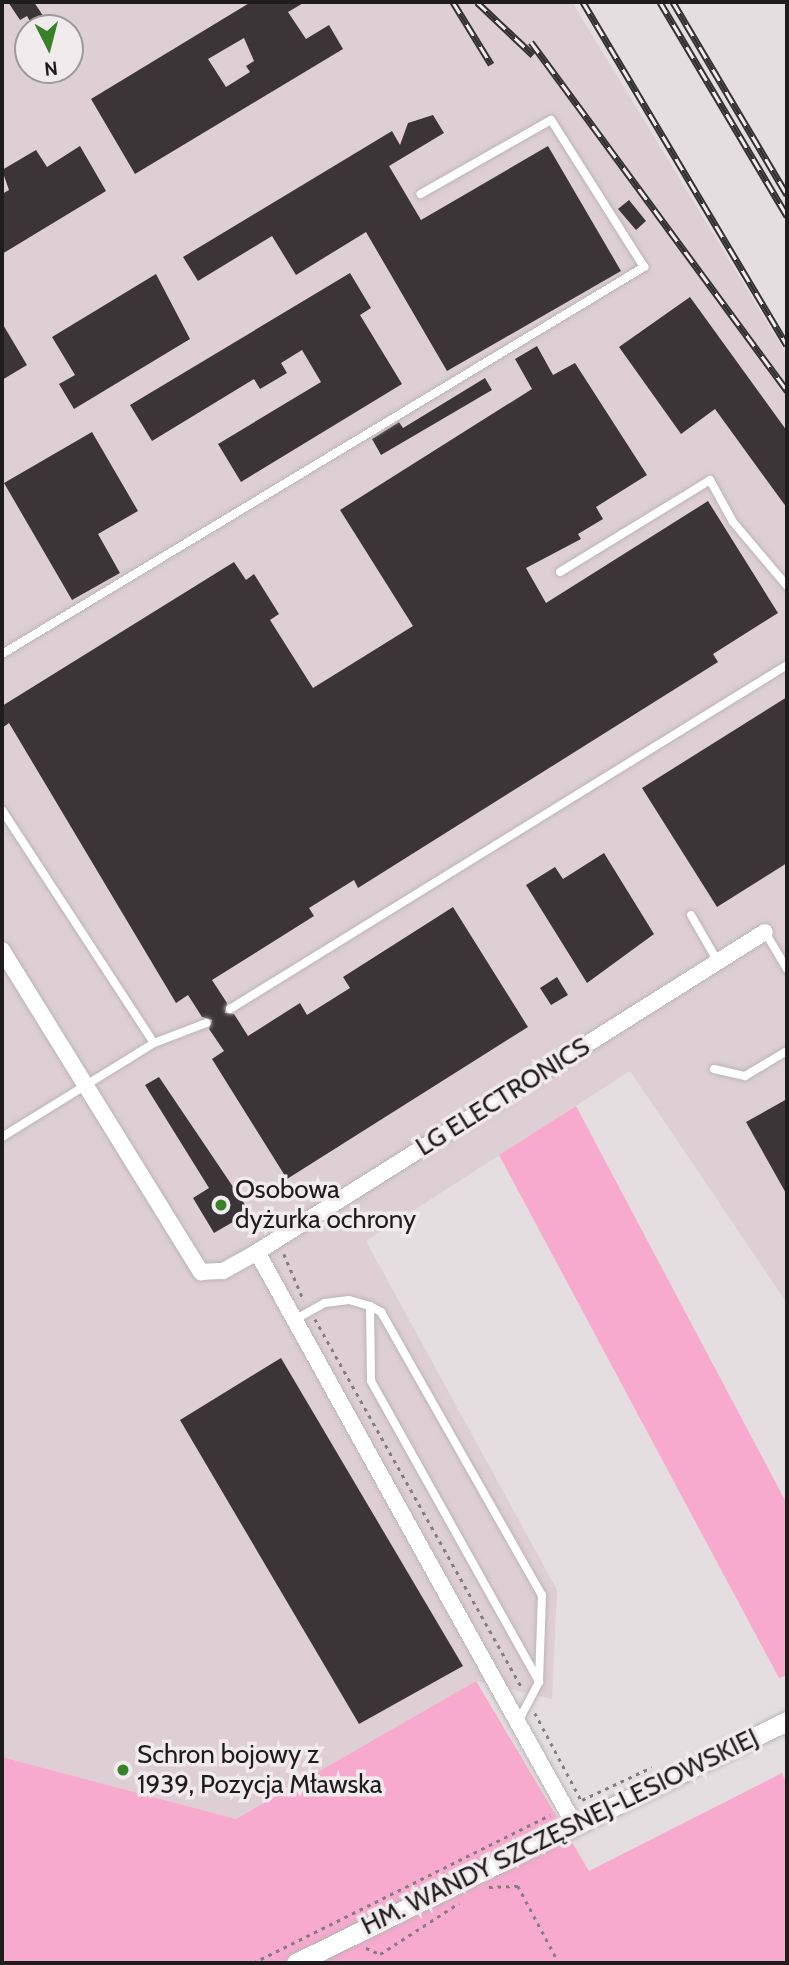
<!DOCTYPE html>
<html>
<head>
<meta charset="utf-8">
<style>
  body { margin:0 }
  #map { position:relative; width:789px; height:1965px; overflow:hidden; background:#e4dee0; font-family:Cabin,sans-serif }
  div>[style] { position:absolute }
  .built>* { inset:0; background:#decfd5 }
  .green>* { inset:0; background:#f8a9ce }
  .building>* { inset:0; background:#3b3538 }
  .path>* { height:2.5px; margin-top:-1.25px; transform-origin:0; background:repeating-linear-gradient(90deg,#827e80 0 3.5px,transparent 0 8.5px) }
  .roads { filter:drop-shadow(0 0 2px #bbb5b8) drop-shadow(0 0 2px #bbb5b8) }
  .service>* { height:8px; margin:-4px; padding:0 4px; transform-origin:4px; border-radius:4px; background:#fff }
  .minor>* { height:16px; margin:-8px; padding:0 8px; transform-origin:8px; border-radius:8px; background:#fff }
  .tertiary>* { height:19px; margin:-9.5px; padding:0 9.5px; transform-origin:9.5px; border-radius:9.5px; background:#fff }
  .rail>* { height:7px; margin-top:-3.5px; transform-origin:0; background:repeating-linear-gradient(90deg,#f2ebee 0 13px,#333031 0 26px); box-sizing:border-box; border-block:2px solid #333031 }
  .dots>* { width:19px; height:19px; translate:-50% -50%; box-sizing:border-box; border:4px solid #f2ebee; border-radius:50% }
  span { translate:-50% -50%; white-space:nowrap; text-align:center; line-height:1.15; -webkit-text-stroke:7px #f2ebee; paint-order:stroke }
  .street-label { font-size:26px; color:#1e1c1d }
  .poi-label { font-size:26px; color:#1e1c1d }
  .left { translate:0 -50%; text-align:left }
  .frame { position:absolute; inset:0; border:4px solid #1e1c1d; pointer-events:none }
  .north { position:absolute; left:14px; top:14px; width:70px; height:70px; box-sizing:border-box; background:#f2ebee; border:2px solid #9d989a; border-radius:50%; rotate:174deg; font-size:19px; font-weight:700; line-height:28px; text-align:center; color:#1e1c1d }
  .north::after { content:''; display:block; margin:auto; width:24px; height:32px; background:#398128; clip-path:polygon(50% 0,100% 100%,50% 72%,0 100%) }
</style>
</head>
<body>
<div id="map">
  <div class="built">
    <div style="clip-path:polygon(evenodd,2px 2px,572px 2px,787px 355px,787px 1303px,630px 1071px,366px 1241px,557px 1590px,552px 1699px,476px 1681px,236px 1819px,2px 1757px,2px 2px,28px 28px,70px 28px,70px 70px,28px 70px,28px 28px)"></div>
  </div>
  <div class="green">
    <div style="clip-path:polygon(576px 1106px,787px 1504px,787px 1675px,779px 1678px,499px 1155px)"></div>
    <div style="clip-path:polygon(476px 1681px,589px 1871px,782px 1773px,787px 1785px,787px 1963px,2px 1963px,2px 1757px,236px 1819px)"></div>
  </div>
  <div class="building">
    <div style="clip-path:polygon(8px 2px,34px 2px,51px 28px,34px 28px,27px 16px,20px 20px)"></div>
    <div style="clip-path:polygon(evenodd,251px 2px,305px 2px,288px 12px,306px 39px,329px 25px,343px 49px,135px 174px,91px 99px,251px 2px,244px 38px,254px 61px,246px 66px,250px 72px,226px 87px,208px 59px,244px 38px)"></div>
    <div style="clip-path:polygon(433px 115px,444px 133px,389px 166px,421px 220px,548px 146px,621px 271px,447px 371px,366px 232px,296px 275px,272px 236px,198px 281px,183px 257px,392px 131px,400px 145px,408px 123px)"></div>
    <div style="clip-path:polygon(80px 146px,106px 191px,2px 254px,2px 194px,9px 190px,2px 170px,36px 150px,47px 167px)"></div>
    <div style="clip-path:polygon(629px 200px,646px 221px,636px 230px,618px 209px)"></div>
    <div style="clip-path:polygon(350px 273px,371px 308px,360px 315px,402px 384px,241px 482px,218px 444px,321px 382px,302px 350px,281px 363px,287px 373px,260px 389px,254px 379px,152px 441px,130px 405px)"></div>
    <div style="clip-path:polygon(156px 274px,190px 339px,74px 409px,59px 384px,75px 375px,52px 337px)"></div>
    <div style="clip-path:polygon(690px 297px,787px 431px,787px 508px,715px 409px,681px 434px,619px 347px)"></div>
    <div style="clip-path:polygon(2px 323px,27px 365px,2px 380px)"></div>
    <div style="clip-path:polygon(537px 346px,553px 375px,575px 363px,647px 475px,596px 507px,603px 519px,578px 534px,581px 539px,526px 568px,546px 603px,708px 501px,778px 613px,713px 654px,718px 662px,358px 888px,354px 880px,309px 908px,314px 916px,212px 980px,227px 1003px,225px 1013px,234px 1014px,248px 1036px,300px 1003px,307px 1015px,350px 988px,343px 977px,453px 907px,528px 1027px,287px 1179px,212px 1059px,224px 1051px,209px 1029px,212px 1020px,202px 1017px,188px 995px,176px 1003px,9px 723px,2px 728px,2px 706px,234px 562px,246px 580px,254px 574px,279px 614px,270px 620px,313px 688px,413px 626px,340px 510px,532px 389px,515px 359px)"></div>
    <div style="clip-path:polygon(485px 378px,492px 390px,381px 455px,372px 439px,399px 422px,403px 428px)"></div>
    <div style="clip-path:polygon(92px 432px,138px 511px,98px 534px,120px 573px,72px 600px,4px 483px)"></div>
    <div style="clip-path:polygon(787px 697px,787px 863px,717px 907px,642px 788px)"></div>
    <div style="clip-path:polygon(604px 853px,654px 934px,587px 983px,526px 885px,555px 867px,563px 879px)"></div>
    <div style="clip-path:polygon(557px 977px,568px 995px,551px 1005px,540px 988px)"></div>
    <div style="clip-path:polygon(159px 1077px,250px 1212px,214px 1233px,193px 1198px,209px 1188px,145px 1085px)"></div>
    <div style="clip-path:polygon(787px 1099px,787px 1195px,746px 1122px)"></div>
    <div style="clip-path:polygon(281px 1358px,463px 1666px,359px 1724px,180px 1420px)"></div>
  </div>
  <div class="path">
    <div style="left:284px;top:1254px;width:51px;rotate:66.9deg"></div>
    <div style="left:315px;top:1319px;width:424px;rotate:60.7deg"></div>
    <div style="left:535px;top:1713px;width:98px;rotate:62.1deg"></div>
    <div style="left:582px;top:1800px;width:77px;rotate:-25.2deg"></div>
    <div style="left:489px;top:1887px;width:29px;rotate:-2deg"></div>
    <div style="left:518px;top:1886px;width:87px;rotate:62deg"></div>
    <div style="left:366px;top:1948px;width:15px;rotate:23deg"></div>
    <div style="left:380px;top:1954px;width:94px;rotate:-32.8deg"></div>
    <div style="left:253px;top:1963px;width:332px;rotate:-26.5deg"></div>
  </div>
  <div class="roads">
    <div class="service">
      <div style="left:560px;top:572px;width:176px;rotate:-31.5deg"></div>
      <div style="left:710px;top:480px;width:48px;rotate:61.3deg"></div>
      <div style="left:733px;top:522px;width:84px;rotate:49.8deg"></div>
      <div style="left:2px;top:654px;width:750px;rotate:-31.08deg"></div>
      <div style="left:644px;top:267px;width:174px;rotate:-122.3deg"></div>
      <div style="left:551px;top:120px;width:150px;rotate:150.4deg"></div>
      <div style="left:2px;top:810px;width:278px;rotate:56.9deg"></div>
      <div style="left:691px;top:915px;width:54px;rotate:60.1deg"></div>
      <div style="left:765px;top:932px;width:43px;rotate:59.3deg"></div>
      <div style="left:230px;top:1009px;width:655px;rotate:-31.7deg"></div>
      <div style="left:714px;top:1069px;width:32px;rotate:13deg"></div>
      <div style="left:745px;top:1076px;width:49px;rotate:-30.8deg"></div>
      <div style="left:2px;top:1137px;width:179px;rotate:-31.7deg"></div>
      <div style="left:154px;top:1043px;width:56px;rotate:-21deg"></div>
      <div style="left:370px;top:1306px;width:13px;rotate:29deg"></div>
      <div style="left:381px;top:1312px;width:326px;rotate:60.4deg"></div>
      <div style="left:542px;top:1595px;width:84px;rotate:92deg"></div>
      <div style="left:294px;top:1320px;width:35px;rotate:-29deg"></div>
      <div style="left:325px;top:1303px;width:24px;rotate:-7deg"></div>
      <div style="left:349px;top:1300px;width:22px;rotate:16deg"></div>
      <div style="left:370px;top:1306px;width:75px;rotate:89.2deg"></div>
      <div style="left:371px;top:1381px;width:345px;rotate:60.8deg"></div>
      <div style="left:539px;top:1682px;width:41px;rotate:117.8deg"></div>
    </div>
    <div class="minor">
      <div style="left:2px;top:950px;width:379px;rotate:58.3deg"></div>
      <div style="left:201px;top:1272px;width:22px;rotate:-3deg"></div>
      <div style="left:223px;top:1271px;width:39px;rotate:-29deg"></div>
      <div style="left:257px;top:1252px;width:600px;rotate:-32.21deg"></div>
      <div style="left:257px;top:1252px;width:654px;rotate:61deg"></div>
    </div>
    <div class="tertiary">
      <div style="left:296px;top:1963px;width:547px;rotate:-26.24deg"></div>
    </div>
  </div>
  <div class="rail">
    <div style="left:453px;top:2px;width:73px;rotate:58.5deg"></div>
    <div style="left:477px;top:2px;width:77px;rotate:43.4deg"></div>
    <div style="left:583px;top:2px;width:399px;rotate:59.3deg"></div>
    <div style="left:660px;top:2px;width:249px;rotate:59.3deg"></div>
    <div style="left:673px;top:2px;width:224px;rotate:59.4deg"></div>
    <div style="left:531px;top:42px;width:433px;rotate:53.7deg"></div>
  </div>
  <div class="dots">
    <div style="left:221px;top:1205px;background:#398128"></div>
    <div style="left:123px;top:1770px;background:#398128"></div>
  </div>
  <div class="street-label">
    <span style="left:503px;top:1097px;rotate:-32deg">LG ELECTRONICS</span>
    <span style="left:560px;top:1832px;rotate:-26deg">HM. WANDY SZCZĘSNEJ-LESIOWSKIEJ</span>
  </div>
  <div class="poi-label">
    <span class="left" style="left:235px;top:1205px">Osobowa<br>dyżurka ochrony</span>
    <span class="left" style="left:137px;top:1770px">Schron bojowy z<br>1939, Pozycja Mławska</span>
  </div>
  <div class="frame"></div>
  <div class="north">N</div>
</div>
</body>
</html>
